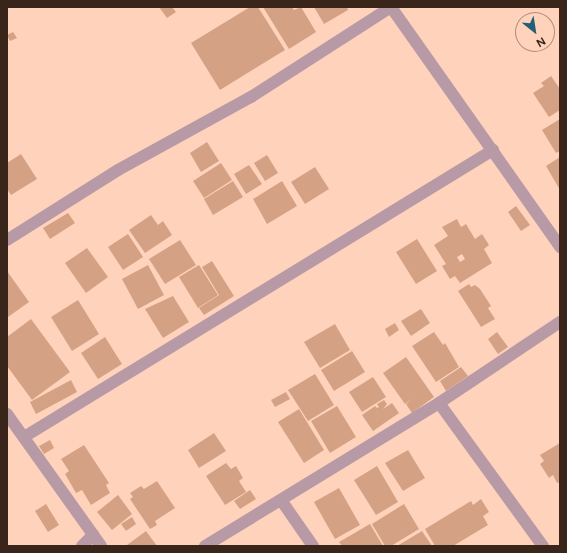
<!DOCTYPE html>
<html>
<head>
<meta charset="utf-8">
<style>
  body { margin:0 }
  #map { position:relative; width:567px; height:553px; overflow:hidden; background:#ffd3bb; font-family:Figtree,sans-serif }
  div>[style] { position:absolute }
  .building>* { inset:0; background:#d5a184 }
  .street>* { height:12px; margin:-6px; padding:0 6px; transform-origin:6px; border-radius:6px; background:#b89aa7 }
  span { translate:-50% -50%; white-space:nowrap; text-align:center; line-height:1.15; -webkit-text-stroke:3.5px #ffd3bb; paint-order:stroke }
  .frame { position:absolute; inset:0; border:8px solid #392519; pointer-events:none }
  .north { position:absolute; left:515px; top:12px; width:40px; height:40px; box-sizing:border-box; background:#ffd3bb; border:1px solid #b08d7a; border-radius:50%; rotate:150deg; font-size:11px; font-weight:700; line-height:16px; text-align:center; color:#392519 }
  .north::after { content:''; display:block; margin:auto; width:14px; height:18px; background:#245e77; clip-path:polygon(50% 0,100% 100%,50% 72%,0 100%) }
</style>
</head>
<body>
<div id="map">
  <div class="building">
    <div style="clip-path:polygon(159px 7px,172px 7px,176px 12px,167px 18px)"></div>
    <div style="clip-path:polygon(250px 7px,258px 7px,285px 50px,220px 90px,191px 43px)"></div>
    <div style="clip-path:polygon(263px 7px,292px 7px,294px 10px,301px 7px,316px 32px,289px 49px)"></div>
    <div style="clip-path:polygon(314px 7px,347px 7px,348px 10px,324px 24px)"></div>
    <div style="clip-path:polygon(13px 32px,17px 38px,10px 41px,7px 35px)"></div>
    <div style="clip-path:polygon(551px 76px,560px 89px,560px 110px,549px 117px,533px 93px,544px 86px,541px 83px)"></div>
    <div style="clip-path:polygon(560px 119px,560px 151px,556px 153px,542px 130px)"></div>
    <div style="clip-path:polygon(207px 142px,219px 161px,201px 172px,190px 153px)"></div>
    <div style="clip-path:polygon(21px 154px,37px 179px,11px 195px,7px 189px,7px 163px)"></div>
    <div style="clip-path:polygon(267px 155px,278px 173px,265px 181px,254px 163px)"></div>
    <div style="clip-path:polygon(560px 157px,560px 190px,546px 166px)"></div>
    <div style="clip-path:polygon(221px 163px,232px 180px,204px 198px,193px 181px)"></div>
    <div style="clip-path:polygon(249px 165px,262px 184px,246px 194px,234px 174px)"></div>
    <div style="clip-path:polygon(315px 167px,329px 189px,305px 204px,291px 182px)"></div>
    <div style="clip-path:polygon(233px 181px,243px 197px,213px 215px,204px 199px)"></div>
    <div style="clip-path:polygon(282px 181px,297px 206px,267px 224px,253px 199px)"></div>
    <div style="clip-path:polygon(516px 206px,530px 225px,521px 231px,508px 212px)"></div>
    <div style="clip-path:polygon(68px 213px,75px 223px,50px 239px,43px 228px)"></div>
    <div style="clip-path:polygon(151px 215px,158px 225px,163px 221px,172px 235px,145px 253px,129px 230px)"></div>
    <div style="clip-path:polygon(evenodd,457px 219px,461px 227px,466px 224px,475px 239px,482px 234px,489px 245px,484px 249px,492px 263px,460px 283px,455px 276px,450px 279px,442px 266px,446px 264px,434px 245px,448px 236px,442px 227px,457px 219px,462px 254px,465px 259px,460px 262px,457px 257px,462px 254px)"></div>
    <div style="clip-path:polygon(128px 234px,143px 257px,123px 270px,108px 247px)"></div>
    <div style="clip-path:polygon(417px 239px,437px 271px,416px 284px,396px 252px)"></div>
    <div style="clip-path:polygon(180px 240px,196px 265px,165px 284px,149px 259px)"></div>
    <div style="clip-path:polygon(87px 248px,108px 277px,86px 293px,65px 263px)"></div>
    <div style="clip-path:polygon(212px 261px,234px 296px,204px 315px,199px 308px,219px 295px,202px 267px)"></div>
    <div style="clip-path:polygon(148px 265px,164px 295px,138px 309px,122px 279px)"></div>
    <div style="clip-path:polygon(199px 265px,218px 295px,198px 308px,179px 277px)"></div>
    <div style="clip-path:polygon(7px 271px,29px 302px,8px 317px,7px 316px)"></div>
    <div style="clip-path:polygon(469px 284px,471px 287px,475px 285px,480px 289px,491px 306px,488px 308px,495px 319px,481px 327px,458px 291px)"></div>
    <div style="clip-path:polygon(173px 296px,189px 322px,163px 338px,145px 309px)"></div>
    <div style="clip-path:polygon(78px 300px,99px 334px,72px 351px,51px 317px)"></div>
    <div style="clip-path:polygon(421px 309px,430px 323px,411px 336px,401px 321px)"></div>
    <div style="clip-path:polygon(31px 319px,70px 372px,32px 400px,7px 366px,7px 337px)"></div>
    <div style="clip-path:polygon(395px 323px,399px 330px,389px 337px,385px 329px)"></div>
    <div style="clip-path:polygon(335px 324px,350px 350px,320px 368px,304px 342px)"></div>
    <div style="clip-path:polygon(434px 332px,443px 345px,445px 343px,459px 367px,436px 382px,412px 346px)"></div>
    <div style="clip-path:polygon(497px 332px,508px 347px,498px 354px,488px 339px)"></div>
    <div style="clip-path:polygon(105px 337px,122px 364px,98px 379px,81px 353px)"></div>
    <div style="clip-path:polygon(352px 351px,365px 372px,334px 391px,321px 370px)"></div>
    <div style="clip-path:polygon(406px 357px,434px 397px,412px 413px,406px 404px,411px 399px,405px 404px,383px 373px)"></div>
    <div style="clip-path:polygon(461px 367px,468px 376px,446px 391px,440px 381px)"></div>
    <div style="clip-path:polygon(315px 374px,334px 405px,308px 421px,288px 390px)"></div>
    <div style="clip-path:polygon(373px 377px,386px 397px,362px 412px,349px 392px)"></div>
    <div style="clip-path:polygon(71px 380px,77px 392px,36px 414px,30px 402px)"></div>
    <div style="clip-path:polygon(286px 392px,290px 399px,275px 407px,271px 400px)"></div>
    <div style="clip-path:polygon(384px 400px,387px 404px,383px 409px,392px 403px,399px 413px,373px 431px,362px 415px,375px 406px,377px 408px,379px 407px,377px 404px)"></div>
    <div style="clip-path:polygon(337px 406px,356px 437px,330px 453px,311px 421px)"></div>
    <div style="clip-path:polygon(299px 409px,324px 450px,304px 463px,278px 422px)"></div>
    <div style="clip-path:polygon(214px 433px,226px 451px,199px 468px,188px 450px)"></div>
    <div style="clip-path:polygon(50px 440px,54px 448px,44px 454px,39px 446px)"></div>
    <div style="clip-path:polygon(560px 443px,560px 482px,557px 483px,553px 475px,549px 478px,540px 464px,544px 461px,540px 455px)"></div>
    <div style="clip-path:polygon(84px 445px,109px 483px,106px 485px,110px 493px,91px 505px,82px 490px,76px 493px,65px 474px,69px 471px,61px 459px)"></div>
    <div style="clip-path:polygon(408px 450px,425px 478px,403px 491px,385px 463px)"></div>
    <div style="clip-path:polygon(226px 463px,231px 469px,236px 466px,243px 478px,239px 481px,246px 492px,225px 505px,206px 476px)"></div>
    <div style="clip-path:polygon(377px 466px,398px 502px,376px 515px,354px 480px)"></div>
    <div style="clip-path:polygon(157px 481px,175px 508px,155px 521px,157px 525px,150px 529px,130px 499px,133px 497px,130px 493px,141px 486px,144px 489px)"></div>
    <div style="clip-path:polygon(339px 488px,360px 525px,335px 539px,314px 502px)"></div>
    <div style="clip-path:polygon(250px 490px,256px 499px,240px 509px,234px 501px)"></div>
    <div style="clip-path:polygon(118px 495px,132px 514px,112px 530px,97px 512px)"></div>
    <div style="clip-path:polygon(481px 499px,489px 512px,483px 516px,488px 525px,453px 546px,435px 546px,425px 529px,471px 501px,473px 505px)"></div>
    <div style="clip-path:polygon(46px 504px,59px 525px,48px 532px,35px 511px)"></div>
    <div style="clip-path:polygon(404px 504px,419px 529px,391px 546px,385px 546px,372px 524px)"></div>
    <div style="clip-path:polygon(132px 517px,136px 524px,126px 531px,121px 524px)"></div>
    <div style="clip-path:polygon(370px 524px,383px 546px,342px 546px,339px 542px)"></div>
    <div style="clip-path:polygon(146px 531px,157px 546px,127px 545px)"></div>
    <div style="clip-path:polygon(422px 531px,432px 546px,397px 546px)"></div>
  </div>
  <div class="street">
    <div style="left:391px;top:7px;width:294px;rotate:54.8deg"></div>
    <div style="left:7px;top:240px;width:131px;rotate:-32.2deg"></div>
    <div style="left:118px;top:170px;width:152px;rotate:-28.8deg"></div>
    <div style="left:251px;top:97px;width:166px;rotate:-32.7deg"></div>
    <div style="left:439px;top:403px;width:177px;rotate:54deg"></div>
    <div style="left:7px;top:414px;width:162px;rotate:54.5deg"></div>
    <div style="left:24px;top:437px;width:550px;rotate:-31.46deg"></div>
    <div style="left:281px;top:500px;width:56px;rotate:55.2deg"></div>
    <div style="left:82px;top:546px;width:16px;rotate:-45deg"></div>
    <div style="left:205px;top:546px;width:274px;rotate:-31.4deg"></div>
    <div style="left:439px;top:403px;width:146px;rotate:-33.8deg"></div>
  </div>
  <div class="frame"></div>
  <div class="north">N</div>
</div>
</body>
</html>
